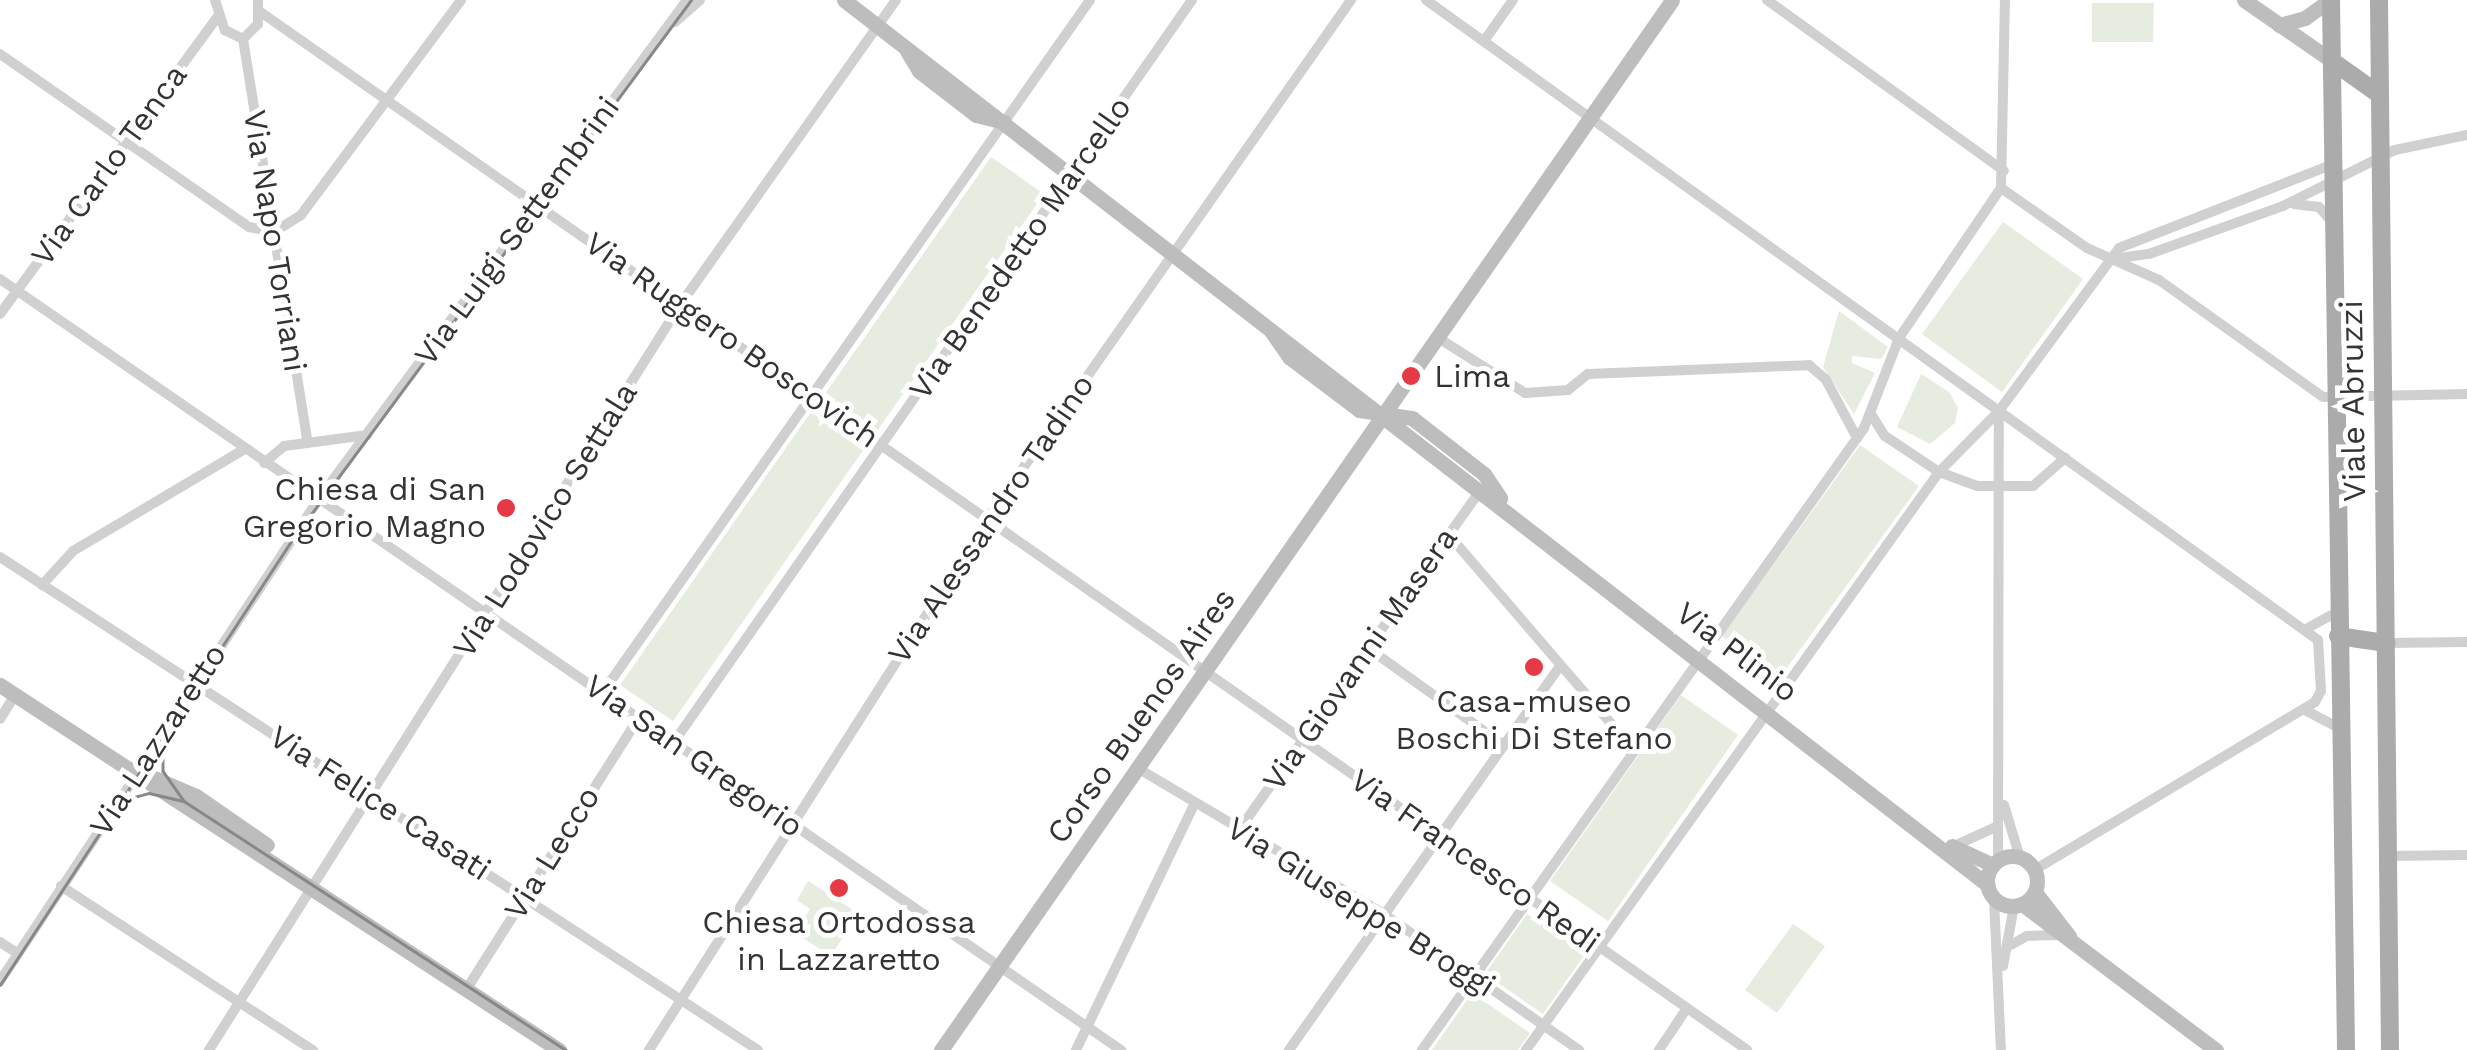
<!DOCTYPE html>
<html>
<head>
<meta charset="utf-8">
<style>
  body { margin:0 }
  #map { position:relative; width:2467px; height:1050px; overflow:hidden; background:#fff; font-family:"Work Sans",sans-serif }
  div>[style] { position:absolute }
  .green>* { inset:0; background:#e6ecdf }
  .street>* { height:10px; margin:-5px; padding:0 5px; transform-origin:5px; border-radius:5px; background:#d0d0d0 }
  .secondary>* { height:15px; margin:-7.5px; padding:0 7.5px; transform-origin:7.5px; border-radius:7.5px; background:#bdbdbd }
  .secondary>.ring { margin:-7.5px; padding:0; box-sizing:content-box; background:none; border:15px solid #bdbdbd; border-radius:50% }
  .primary>* { height:18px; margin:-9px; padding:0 9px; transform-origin:9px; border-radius:9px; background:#ababab }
  .tram>* { height:2.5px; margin:-1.25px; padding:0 1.25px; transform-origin:1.25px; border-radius:1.25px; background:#888 }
  .dots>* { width:28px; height:28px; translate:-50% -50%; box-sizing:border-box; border:5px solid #fff; border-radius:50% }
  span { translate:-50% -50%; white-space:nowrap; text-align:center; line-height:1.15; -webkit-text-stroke:10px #fff; paint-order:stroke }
  .street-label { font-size:32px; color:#333 }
  .poi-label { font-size:32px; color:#333 }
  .left { translate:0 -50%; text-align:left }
  .right { translate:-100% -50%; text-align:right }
</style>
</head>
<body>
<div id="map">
  <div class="green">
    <div style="clip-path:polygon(2092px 3px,2154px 3px,2153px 42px,2092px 42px)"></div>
    <div style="clip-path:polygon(991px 157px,1044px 194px,877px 431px,825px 394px)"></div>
    <div style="clip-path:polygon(2003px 222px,2083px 279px,2002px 392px,1922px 334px)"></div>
    <div style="clip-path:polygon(1839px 311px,1888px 347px,1881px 359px,1852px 356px,1852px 363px,1875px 373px,1854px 414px,1823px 367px)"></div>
    <div style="clip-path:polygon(1921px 374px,1949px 392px,1958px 408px,1955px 423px,1930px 444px,1897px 427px)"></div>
    <div style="clip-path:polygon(811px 412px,864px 449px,673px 721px,620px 685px)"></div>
    <div style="clip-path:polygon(1860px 445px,1919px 486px,1778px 680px,1722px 636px)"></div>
    <div style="clip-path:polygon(1681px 695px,1738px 735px,1608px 921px,1550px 881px)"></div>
    <div style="clip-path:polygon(808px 881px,858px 913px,831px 956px,795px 933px,810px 909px,797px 900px)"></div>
    <div style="clip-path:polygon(1527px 914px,1585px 954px,1543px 1014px,1485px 974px)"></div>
    <div style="clip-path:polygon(1793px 924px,1825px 946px,1777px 1013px,1745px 990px)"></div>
    <div style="clip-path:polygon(1472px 993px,1530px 1033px,1518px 1050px,1432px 1050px)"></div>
  </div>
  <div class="street">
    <div style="left:215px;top:0;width:32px;rotate:72deg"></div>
    <div style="left:225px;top:30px;width:20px;rotate:27deg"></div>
    <div style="left:1426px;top:0;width:1098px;rotate:35.66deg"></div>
    <div style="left:2318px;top:640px;width:51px;rotate:86.6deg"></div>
    <div style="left:2321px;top:691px;width:13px;rotate:119deg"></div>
    <div style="left:2315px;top:702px;width:327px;rotate:149.1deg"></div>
    <div style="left:1767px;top:0;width:292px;rotate:35.8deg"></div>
    <div style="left:259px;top:11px;width:1815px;rotate:34.92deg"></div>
    <div style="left:675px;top:22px;width:33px;rotate:-41deg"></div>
    <div style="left:243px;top:39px;width:409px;rotate:80.9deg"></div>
    <div style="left:243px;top:39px;width:21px;rotate:-45deg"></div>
    <div style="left:258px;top:24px;width:24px;rotate:-90deg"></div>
    <div style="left:1484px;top:41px;width:50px;rotate:-54.7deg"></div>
    <div style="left:0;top:54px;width:303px;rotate:34.8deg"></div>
    <div style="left:249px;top:227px;width:25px;rotate:11deg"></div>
    <div style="left:274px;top:232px;width:32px;rotate:-32deg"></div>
    <div style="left:301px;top:215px;width:268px;rotate:-53.3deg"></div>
    <div style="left:2001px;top:188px;width:105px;rotate:34.9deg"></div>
    <div style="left:2087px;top:248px;width:79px;rotate:24deg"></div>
    <div style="left:2159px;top:280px;width:201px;rotate:35.5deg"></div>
    <div style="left:2323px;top:397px;width:144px;rotate:-1.2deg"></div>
    <div style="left:2294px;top:204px;width:25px;rotate:7deg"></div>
    <div style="left:2319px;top:207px;width:23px;rotate:49deg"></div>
    <div style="left:2112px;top:259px;width:37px;rotate:-8deg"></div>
    <div style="left:2149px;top:254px;width:142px;rotate:-19.7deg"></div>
    <div style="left:2283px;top:206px;width:125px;rotate:-26.6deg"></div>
    <div style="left:2395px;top:150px;width:74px;rotate:-11.8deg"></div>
    <div style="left:0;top:279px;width:1361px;rotate:34.52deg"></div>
    <div style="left:0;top:314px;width:369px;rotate:-53.8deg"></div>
    <div style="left:1440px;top:339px;width:101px;rotate:32.4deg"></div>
    <div style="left:1525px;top:393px;width:43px;rotate:-4deg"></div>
    <div style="left:1568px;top:390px;width:26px;rotate:-39deg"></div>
    <div style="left:1588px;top:374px;width:221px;rotate:-2.3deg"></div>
    <div style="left:1809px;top:365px;width:23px;rotate:41deg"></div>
    <div style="left:1826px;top:380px;width:66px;rotate:61.9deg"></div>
    <div style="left:1871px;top:414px;width:26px;rotate:58deg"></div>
    <div style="left:1885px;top:436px;width:65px;rotate:33.7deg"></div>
    <div style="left:1939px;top:472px;width:40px;rotate:20.2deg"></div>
    <div style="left:1977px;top:486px;width:56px"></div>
    <div style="left:2033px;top:486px;width:43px;rotate:-41.2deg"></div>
    <div style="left:264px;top:463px;width:26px;rotate:-40deg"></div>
    <div style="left:284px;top:446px;width:84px;rotate:-7.5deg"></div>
    <div style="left:1448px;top:534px;width:285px;rotate:49.3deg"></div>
    <div style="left:0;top:557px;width:904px;rotate:33.04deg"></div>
    <div style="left:42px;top:585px;width:46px;rotate:-47.6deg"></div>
    <div style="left:73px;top:551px;width:200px;rotate:-30.7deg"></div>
    <div style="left:2306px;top:629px;width:37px;rotate:-29deg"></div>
    <div style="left:2386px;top:643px;width:81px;rotate:-0.7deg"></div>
    <div style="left:1368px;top:648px;width:165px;rotate:35.6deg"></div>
    <div style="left:603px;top:692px;width:846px;rotate:-54.86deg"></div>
    <div style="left:2305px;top:710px;width:38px;rotate:28deg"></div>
    <div style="left:0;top:719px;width:28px;rotate:-58deg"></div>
    <div style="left:674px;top:742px;width:905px;rotate:-55.08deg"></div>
    <div style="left:1139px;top:769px;width:285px;rotate:30.6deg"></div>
    <div style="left:1384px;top:914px;width:238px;rotate:34.9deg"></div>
    <div style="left:2004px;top:805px;width:55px;rotate:73.2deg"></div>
    <div style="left:1239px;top:830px;width:417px;rotate:-54.6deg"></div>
    <div style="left:1954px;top:846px;width:48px;rotate:-24.4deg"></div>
    <div style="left:2388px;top:856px;width:79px;rotate:-0.7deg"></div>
    <div style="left:1998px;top:861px;width:450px;rotate:-89.9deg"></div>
    <div style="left:61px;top:886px;width:301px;rotate:33.1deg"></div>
    <div style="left:1994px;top:898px;width:152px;rotate:87.4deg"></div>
    <div style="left:0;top:942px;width:20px;rotate:33deg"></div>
    <div style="left:2007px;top:947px;width:23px;rotate:-29deg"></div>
    <div style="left:2027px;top:936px;width:30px;rotate:-2deg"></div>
    <div style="left:2003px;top:966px;width:61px;rotate:-79.6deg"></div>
    <div style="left:0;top:981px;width:577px;rotate:-56.53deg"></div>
    <div style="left:318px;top:500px;width:621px;rotate:-53.57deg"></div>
    <div style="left:466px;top:990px;width:323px;rotate:-57.6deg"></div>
    <div style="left:209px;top:1050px;width:881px;rotate:-57.7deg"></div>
    <div style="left:680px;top:305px;width:374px;rotate:-54.7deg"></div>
    <div style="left:649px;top:1050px;width:631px;rotate:-57.49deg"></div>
    <div style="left:988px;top:518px;width:633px;rotate:-54.98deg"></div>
    <div style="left:1076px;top:1050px;width:274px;rotate:-64.3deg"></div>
    <div style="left:1289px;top:1050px;width:469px;rotate:-54.8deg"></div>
    <div style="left:1422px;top:1050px;width:763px;rotate:-54.6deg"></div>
    <div style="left:1864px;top:428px;width:97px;rotate:-68.7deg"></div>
    <div style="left:1899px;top:338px;width:181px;rotate:-55.8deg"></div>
    <div style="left:2001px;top:188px;width:188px;rotate:-88.8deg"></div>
    <div style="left:1526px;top:1050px;width:710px;rotate:-54.45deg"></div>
    <div style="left:1939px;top:472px;width:86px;rotate:-45.5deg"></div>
    <div style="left:1999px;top:411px;width:202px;rotate:-53.6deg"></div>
    <div style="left:2119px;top:248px;width:230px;rotate:-21.4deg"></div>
    <div style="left:1659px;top:1050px;width:50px;rotate:-56.3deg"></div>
  </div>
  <div class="secondary">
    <div style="left:844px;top:0;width:1446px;rotate:37.73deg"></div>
    <div style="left:2244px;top:0;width:107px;rotate:34.7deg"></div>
    <div style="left:2279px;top:25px;width:27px;rotate:-15deg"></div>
    <div style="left:2305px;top:18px;width:31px;rotate:-36deg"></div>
    <div style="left:907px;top:51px;width:23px;rotate:59deg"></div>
    <div style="left:919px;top:71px;width:72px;rotate:37.7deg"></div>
    <div style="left:976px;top:115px;width:29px;rotate:14deg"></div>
    <div style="left:1271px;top:331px;width:32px;rotate:55deg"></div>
    <div style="left:1289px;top:357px;width:88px;rotate:37.1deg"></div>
    <div style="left:1359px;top:410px;width:54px;rotate:8.6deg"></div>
    <div style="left:1412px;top:418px;width:91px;rotate:37.9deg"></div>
    <div style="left:1484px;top:474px;width:29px;rotate:56deg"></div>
    <div style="left:0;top:685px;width:668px;rotate:33.14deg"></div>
    <div style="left:154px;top:778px;width:46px;rotate:23.2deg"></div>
    <div style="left:196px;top:796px;width:86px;rotate:34.6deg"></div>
    <div style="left:1952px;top:846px;width:45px;rotate:24.9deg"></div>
    <div class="ring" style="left:1987px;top:856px;width:35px;height:35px"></div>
    <div style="left:2035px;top:892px;width:56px;rotate:52.3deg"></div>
    <div style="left:2022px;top:904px;width:243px;rotate:37deg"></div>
    <div style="left:941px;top:1050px;width:1279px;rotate:-55.15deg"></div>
  </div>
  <div class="primary">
    <div style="left:2331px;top:0;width:1050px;rotate:89.18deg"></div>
    <div style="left:2379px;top:0;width:1050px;rotate:89.4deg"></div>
    <div style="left:2332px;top:61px;width:59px;rotate:35.3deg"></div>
    <div style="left:2338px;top:636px;width:49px;rotate:8.3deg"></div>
  </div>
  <div class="tram">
    <div style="left:163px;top:738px;width:33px;rotate:90deg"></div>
    <div style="left:163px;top:771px;width:35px;rotate:55deg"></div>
    <div style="left:119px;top:801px;width:31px;rotate:-15deg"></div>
    <div style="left:149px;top:793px;width:36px;rotate:13deg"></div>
    <div style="left:184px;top:801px;width:456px;rotate:33.1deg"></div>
    <div style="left:0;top:985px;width:532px;rotate:-56.73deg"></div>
    <div style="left:292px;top:540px;width:671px;rotate:-53.54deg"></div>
  </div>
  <div class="dots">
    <div style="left:1411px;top:376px;background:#e63946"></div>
    <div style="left:506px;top:508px;background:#e63946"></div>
    <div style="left:1534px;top:667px;background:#e63946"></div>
    <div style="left:839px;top:888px;background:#e63946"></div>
  </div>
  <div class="street-label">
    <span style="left:109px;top:165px;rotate:-54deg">Via Carlo Tenca</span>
    <span style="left:517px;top:231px;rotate:-54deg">Via Luigi Settembrini</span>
    <span style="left:275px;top:241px;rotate:81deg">Via Napo Torriani</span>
    <span style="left:1020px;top:248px;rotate:-55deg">Via Benedetto Marcello</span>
    <span style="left:732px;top:340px;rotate:35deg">Via Ruggero Boscovich</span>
    <span style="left:2353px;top:401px;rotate:-91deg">Viale Abruzzi</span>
    <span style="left:991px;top:519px;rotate:-56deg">Via Alessandro Tadino</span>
    <span style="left:545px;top:520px;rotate:-58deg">Via Lodovico Settala</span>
    <span style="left:1737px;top:652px;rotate:37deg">Via Plinio</span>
    <span style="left:1360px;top:659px;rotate:-55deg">Via Giovanni Masera</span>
    <span style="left:1141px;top:716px;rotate:-55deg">Corso Buenos Aires</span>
    <span style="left:158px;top:740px;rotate:-57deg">Via Lazzaretto</span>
    <span style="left:694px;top:756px;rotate:35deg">Via San Gregorio</span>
    <span style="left:380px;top:803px;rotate:33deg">Via Felice Casati</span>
    <span style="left:552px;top:853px;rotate:-58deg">Via Lecco</span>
    <span style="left:1475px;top:861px;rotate:35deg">Via Francesco Redi</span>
    <span style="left:1361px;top:907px;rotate:32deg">Via Giuseppe Broggi</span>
  </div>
  <div class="poi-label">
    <span class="left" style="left:1434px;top:376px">Lima</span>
    <span class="right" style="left:486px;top:508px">Chiesa di San<br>Gregorio Magno</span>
    <span style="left:1534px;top:720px">Casa-museo<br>Boschi Di Stefano</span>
    <span style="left:839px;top:941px">Chiesa Ortodossa<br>in Lazzaretto</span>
  </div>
</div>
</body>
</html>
